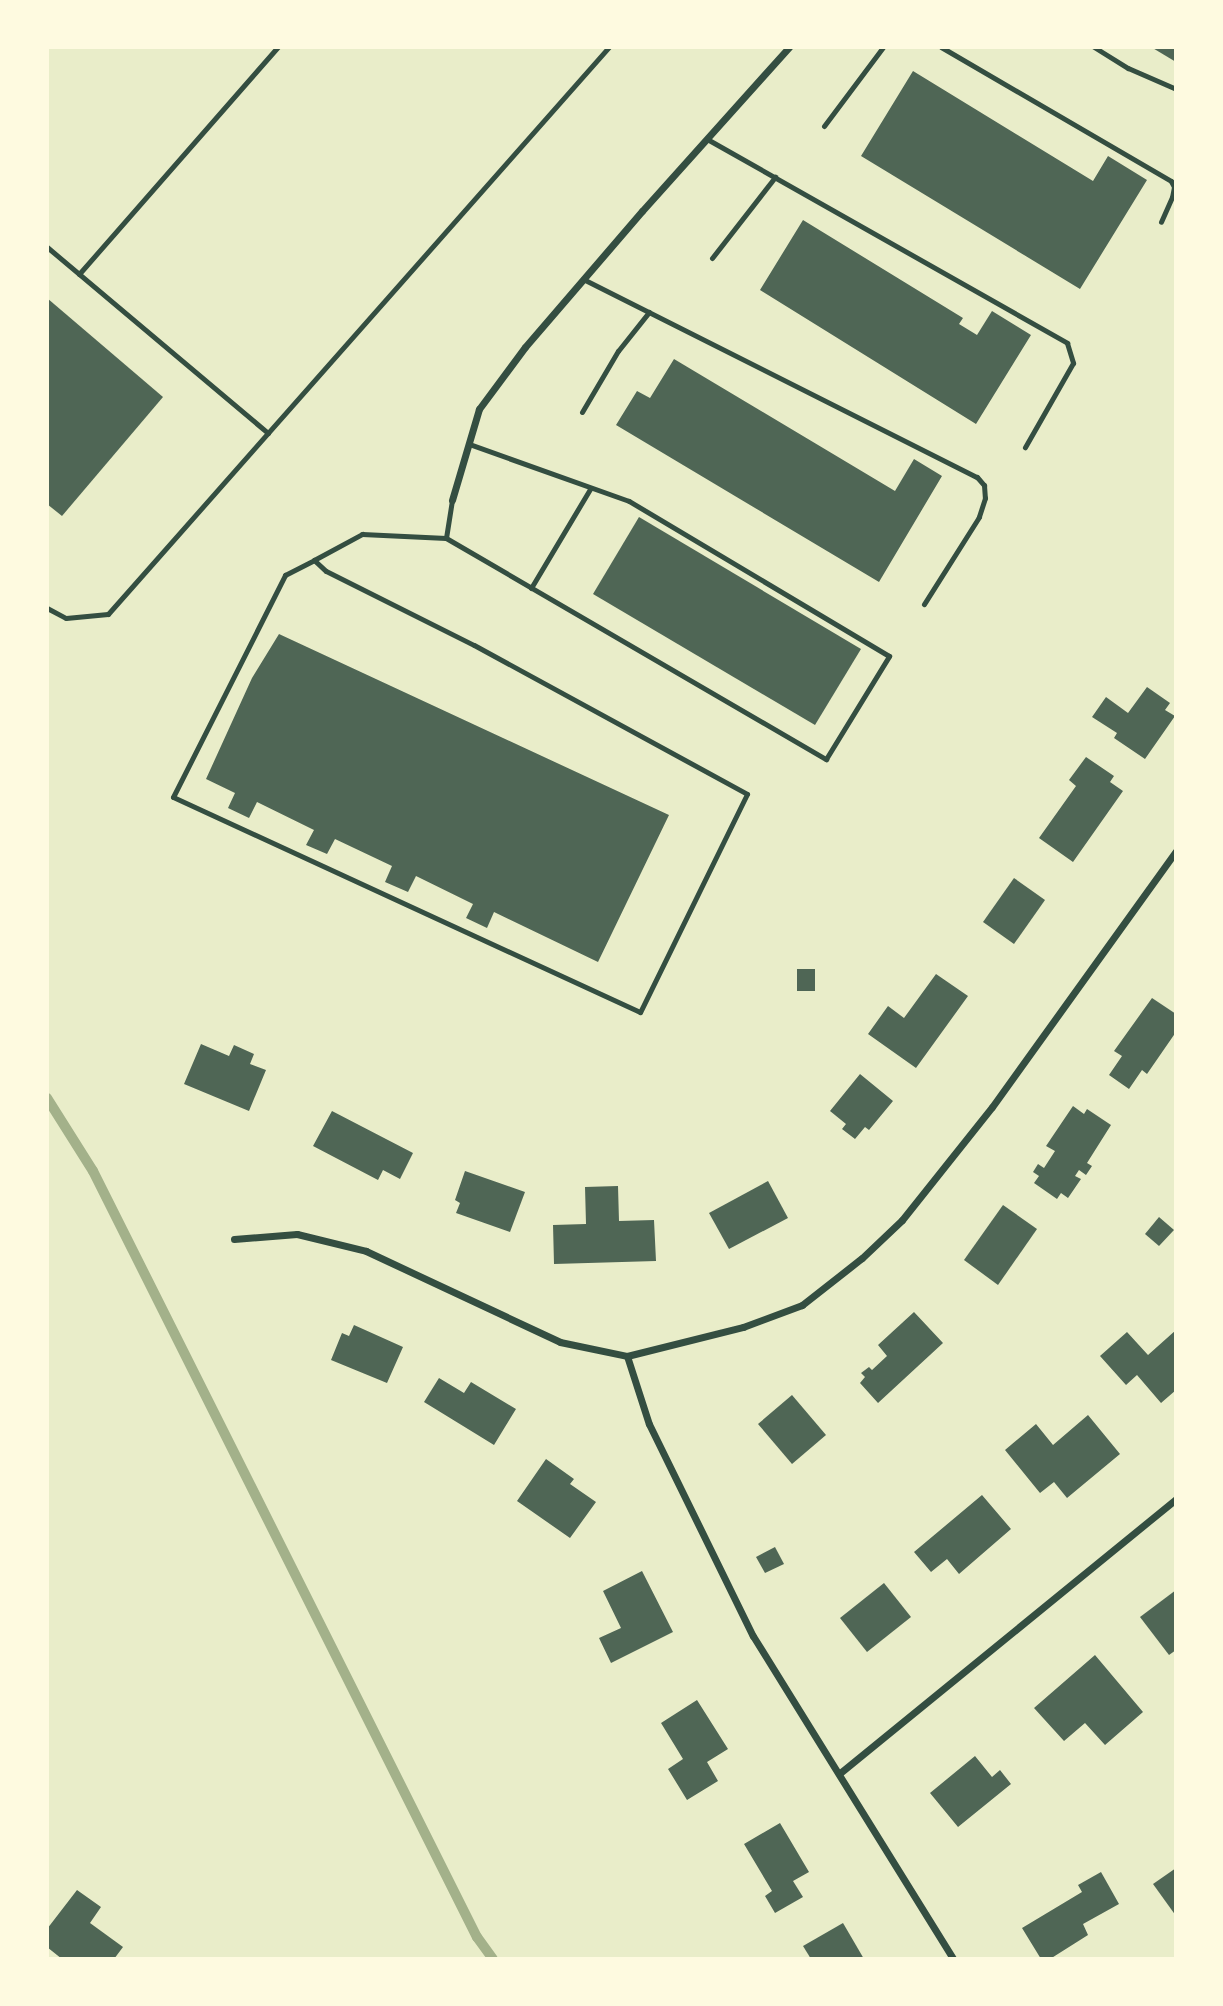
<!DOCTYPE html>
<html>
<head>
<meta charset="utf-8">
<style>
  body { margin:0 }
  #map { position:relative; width:1223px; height:2006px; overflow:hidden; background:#e9edc9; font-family:"DM Sans",sans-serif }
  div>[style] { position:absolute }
  .stream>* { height:10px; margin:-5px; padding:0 5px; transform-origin:5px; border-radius:5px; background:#a3b18a }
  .building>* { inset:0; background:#4f6655 }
  .service>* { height:5px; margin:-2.5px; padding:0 2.5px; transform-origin:2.5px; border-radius:2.5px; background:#344e41 }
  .minor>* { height:7px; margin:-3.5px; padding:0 3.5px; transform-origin:3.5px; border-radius:3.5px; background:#344e41 }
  span { translate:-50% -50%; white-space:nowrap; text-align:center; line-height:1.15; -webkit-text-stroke:7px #fefae0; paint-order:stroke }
  .frame { position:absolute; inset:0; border:49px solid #fefae0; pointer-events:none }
</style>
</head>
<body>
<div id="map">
  <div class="stream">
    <div style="left:47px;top:1098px;width:86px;rotate:57.8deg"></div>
    <div style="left:93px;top:1171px;width:857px;rotate:63.38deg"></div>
    <div style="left:477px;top:1937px;width:27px;rotate:54deg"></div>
  </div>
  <div class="building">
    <div style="clip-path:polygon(1151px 47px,1176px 47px,1176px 62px)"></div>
    <div style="clip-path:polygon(913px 71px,1093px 181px,1108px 156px,1147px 180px,1080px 289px,861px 156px)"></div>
    <div style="clip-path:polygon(803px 220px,963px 318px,959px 324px,977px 335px,992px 311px,1031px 335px,976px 424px,760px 290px)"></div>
    <div style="clip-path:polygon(47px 298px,163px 397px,62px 516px,47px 504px)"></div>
    <div style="clip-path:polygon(674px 359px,895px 491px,914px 459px,942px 476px,879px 582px,616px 425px,637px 391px,650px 398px)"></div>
    <div style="clip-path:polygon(639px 517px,861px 649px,815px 725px,593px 594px)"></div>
    <div style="clip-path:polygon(279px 634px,669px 815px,598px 962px,494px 912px,487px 928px,466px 918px,473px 904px,416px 876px,408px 892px,385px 882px,392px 866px,335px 839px,327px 854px,306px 845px,314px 830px,257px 802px,249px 818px,228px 808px,235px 793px,206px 779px,252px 678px)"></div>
    <div style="clip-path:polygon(1147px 687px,1170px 703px,1165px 710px,1175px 716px,1145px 759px,1114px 738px,1117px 733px,1092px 717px,1106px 697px,1128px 713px)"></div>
    <div style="clip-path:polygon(1086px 757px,1114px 776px,1110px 782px,1123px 791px,1073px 862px,1039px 838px,1076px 786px,1069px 780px)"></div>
    <div style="clip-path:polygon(1014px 878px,1045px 900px,1014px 944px,983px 922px)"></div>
    <div style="clip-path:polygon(797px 969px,815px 969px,815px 991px,797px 991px)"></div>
    <div style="clip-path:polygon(936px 974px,968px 996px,916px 1068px,868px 1034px,888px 1006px,904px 1018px)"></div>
    <div style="clip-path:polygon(1152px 998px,1176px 1014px,1176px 1032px,1147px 1074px,1142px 1070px,1129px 1089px,1109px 1075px,1122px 1056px,1114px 1051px)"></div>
    <div style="clip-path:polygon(201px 1044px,229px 1056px,234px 1045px,254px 1054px,250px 1064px,266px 1070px,249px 1111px,184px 1084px)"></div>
    <div style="clip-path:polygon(860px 1074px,893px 1101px,869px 1130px,865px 1127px,855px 1139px,842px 1129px,846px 1124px,830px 1111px)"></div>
    <div style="clip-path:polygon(1073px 1106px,1084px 1114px,1087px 1109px,1111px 1125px,1087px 1163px,1092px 1166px,1086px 1175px,1079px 1170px,1075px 1176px,1081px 1179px,1068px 1198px,1061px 1193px,1057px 1199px,1034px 1183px,1039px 1176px,1033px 1172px,1038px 1164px,1044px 1168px,1055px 1151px,1046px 1146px)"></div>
    <div style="clip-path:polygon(332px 1111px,413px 1153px,400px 1179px,383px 1170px,378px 1180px,313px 1146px)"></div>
    <div style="clip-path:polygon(465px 1171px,525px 1192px,510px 1232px,456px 1213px,460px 1203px,455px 1200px)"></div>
    <div style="clip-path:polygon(768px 1181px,788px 1218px,729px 1249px,709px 1213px)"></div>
    <div style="clip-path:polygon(618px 1186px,619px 1221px,654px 1220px,656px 1261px,554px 1264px,553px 1225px,586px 1224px,585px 1187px)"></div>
    <div style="clip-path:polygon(1003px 1205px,1037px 1229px,998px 1285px,964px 1260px)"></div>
    <div style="clip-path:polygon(1159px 1217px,1174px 1230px,1159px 1246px,1145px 1234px)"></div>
    <div style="clip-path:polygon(914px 1312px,943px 1343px,878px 1403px,860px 1383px,865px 1377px,861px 1373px,869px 1367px,872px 1370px,887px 1356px,878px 1345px)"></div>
    <div style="clip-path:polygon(354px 1325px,403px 1347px,387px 1383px,331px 1360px,342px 1333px,349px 1336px)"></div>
    <div style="clip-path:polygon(1176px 1330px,1176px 1390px,1161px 1403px,1137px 1375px,1126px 1385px,1100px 1356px,1127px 1332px,1148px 1355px)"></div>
    <div style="clip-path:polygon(439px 1378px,464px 1393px,471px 1382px,516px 1409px,494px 1445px,424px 1402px)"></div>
    <div style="clip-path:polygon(792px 1395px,826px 1435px,792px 1464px,758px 1424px)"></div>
    <div style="clip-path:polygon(1088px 1415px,1120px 1454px,1067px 1498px,1054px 1482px,1040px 1493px,1005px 1450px,1036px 1424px,1053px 1445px)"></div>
    <div style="clip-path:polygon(546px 1459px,574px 1479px,570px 1484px,596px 1502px,570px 1538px,517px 1501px)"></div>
    <div style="clip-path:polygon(982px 1495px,1011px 1529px,959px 1574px,947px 1559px,931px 1572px,914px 1552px)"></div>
    <div style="clip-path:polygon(775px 1547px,784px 1564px,765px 1573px,756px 1557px)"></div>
    <div style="clip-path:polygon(642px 1571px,673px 1632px,611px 1663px,599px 1638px,621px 1628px,603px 1591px)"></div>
    <div style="clip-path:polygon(884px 1583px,911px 1617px,867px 1652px,840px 1618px)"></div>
    <div style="clip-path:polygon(1176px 1590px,1176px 1650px,1169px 1655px,1140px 1617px)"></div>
    <div style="clip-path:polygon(1095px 1655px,1143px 1712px,1105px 1745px,1085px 1723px,1064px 1741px,1034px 1708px)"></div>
    <div style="clip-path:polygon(697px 1700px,728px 1749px,707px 1762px,718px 1781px,687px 1800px,668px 1769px,683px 1759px,661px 1723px)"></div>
    <div style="clip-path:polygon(975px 1756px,992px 1777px,1000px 1770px,1011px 1784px,958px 1827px,930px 1793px)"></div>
    <div style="clip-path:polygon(780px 1823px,809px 1872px,793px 1881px,803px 1897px,775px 1913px,765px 1896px,772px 1891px,744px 1844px)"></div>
    <div style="clip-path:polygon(1176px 1868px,1176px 1916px,1153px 1884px)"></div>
    <div style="clip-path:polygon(1101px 1872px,1119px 1904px,1083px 1924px,1088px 1935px,1050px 1959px,1041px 1959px,1022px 1928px,1082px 1892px,1078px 1885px)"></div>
    <div style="clip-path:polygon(77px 1890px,101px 1907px,90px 1923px,123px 1947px,114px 1959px,62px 1959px,47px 1947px,47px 1929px)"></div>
    <div style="clip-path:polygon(843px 1923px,864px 1959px,811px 1959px,803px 1946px)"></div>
  </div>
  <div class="service">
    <div style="left:941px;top:47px;width:266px;rotate:30.2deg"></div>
    <div style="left:1171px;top:181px;width:7px;rotate:63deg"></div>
    <div style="left:1174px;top:187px;width:10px;rotate:101deg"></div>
    <div style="left:1172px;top:197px;width:27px;rotate:114deg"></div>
    <div style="left:1094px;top:47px;width:40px;rotate:32deg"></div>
    <div style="left:1128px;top:68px;width:52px;rotate:23.6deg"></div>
    <div style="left:824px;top:126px;width:99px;rotate:-53.2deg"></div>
    <div style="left:707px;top:139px;width:414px;rotate:29.5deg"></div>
    <div style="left:1067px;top:343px;width:21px;rotate:73deg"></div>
    <div style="left:1073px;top:363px;width:97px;rotate:119.7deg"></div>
    <div style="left:47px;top:247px;width:289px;rotate:40.1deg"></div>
    <div style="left:712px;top:258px;width:103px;rotate:-52.1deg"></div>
    <div style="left:79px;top:274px;width:302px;rotate:-48.8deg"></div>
    <div style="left:583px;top:279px;width:441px;rotate:26.7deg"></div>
    <div style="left:977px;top:477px;width:11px;rotate:49deg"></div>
    <div style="left:984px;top:485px;width:13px;rotate:86deg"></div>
    <div style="left:985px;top:498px;width:20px;rotate:108deg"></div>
    <div style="left:979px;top:517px;width:103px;rotate:122.3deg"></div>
    <div style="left:582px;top:412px;width:71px;rotate:-59.5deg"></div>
    <div style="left:618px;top:351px;width:50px;rotate:-51.5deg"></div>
    <div style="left:446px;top:538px;width:440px;rotate:30.2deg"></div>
    <div style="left:826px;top:759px;width:121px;rotate:-58.5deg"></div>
    <div style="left:889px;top:656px;width:303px;rotate:-149.2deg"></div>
    <div style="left:629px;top:501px;width:170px;rotate:-160.4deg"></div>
    <div style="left:314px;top:560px;width:16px;rotate:43deg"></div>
    <div style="left:326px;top:571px;width:165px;rotate:26.6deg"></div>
    <div style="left:474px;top:645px;width:311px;rotate:28.6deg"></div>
    <div style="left:747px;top:794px;width:243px;rotate:116.1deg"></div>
    <div style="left:640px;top:1012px;width:514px;rotate:-155.28deg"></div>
    <div style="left:173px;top:797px;width:249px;rotate:-63.2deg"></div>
    <div style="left:285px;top:575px;width:33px;rotate:-27deg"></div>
    <div style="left:314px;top:560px;width:55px;rotate:-28.4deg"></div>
    <div style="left:362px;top:534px;width:84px;rotate:2.7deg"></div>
    <div style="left:446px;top:538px;width:38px;rotate:-81deg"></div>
    <div style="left:531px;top:588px;width:115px;rotate:-59.2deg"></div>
    <div style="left:47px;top:608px;width:21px;rotate:28deg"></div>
    <div style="left:66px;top:618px;width:42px;rotate:-5.4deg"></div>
    <div style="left:108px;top:614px;width:757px;rotate:-48.54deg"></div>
  </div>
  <div class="minor">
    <div style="left:452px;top:500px;width:95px;rotate:-73.5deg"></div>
    <div style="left:479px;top:409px;width:77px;rotate:-53.4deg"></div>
    <div style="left:525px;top:347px;width:179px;rotate:-49.3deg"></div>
    <div style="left:642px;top:211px;width:220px;rotate:-48.1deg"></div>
    <div style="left:234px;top:1239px;width:63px;rotate:-4.5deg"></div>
    <div style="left:297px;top:1234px;width:71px;rotate:13.8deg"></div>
    <div style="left:366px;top:1251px;width:214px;rotate:25.1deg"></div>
    <div style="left:560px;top:1342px;width:68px;rotate:11.8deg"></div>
    <div style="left:627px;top:1356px;width:120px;rotate:-14deg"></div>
    <div style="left:743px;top:1327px;width:63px;rotate:-20.4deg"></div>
    <div style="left:802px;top:1305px;width:76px;rotate:-38.1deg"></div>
    <div style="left:862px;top:1258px;width:55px;rotate:-43.5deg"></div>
    <div style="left:902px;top:1220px;width:144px;rotate:-51.5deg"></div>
    <div style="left:992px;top:1107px;width:315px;rotate:-54.3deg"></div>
    <div style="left:627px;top:1356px;width:71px;rotate:72.1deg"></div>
    <div style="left:649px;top:1424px;width:236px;rotate:63.9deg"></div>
    <div style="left:753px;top:1636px;width:380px;rotate:58.2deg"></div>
    <div style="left:840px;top:1773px;width:434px;rotate:-39.2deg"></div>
  </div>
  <div class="frame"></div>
</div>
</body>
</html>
